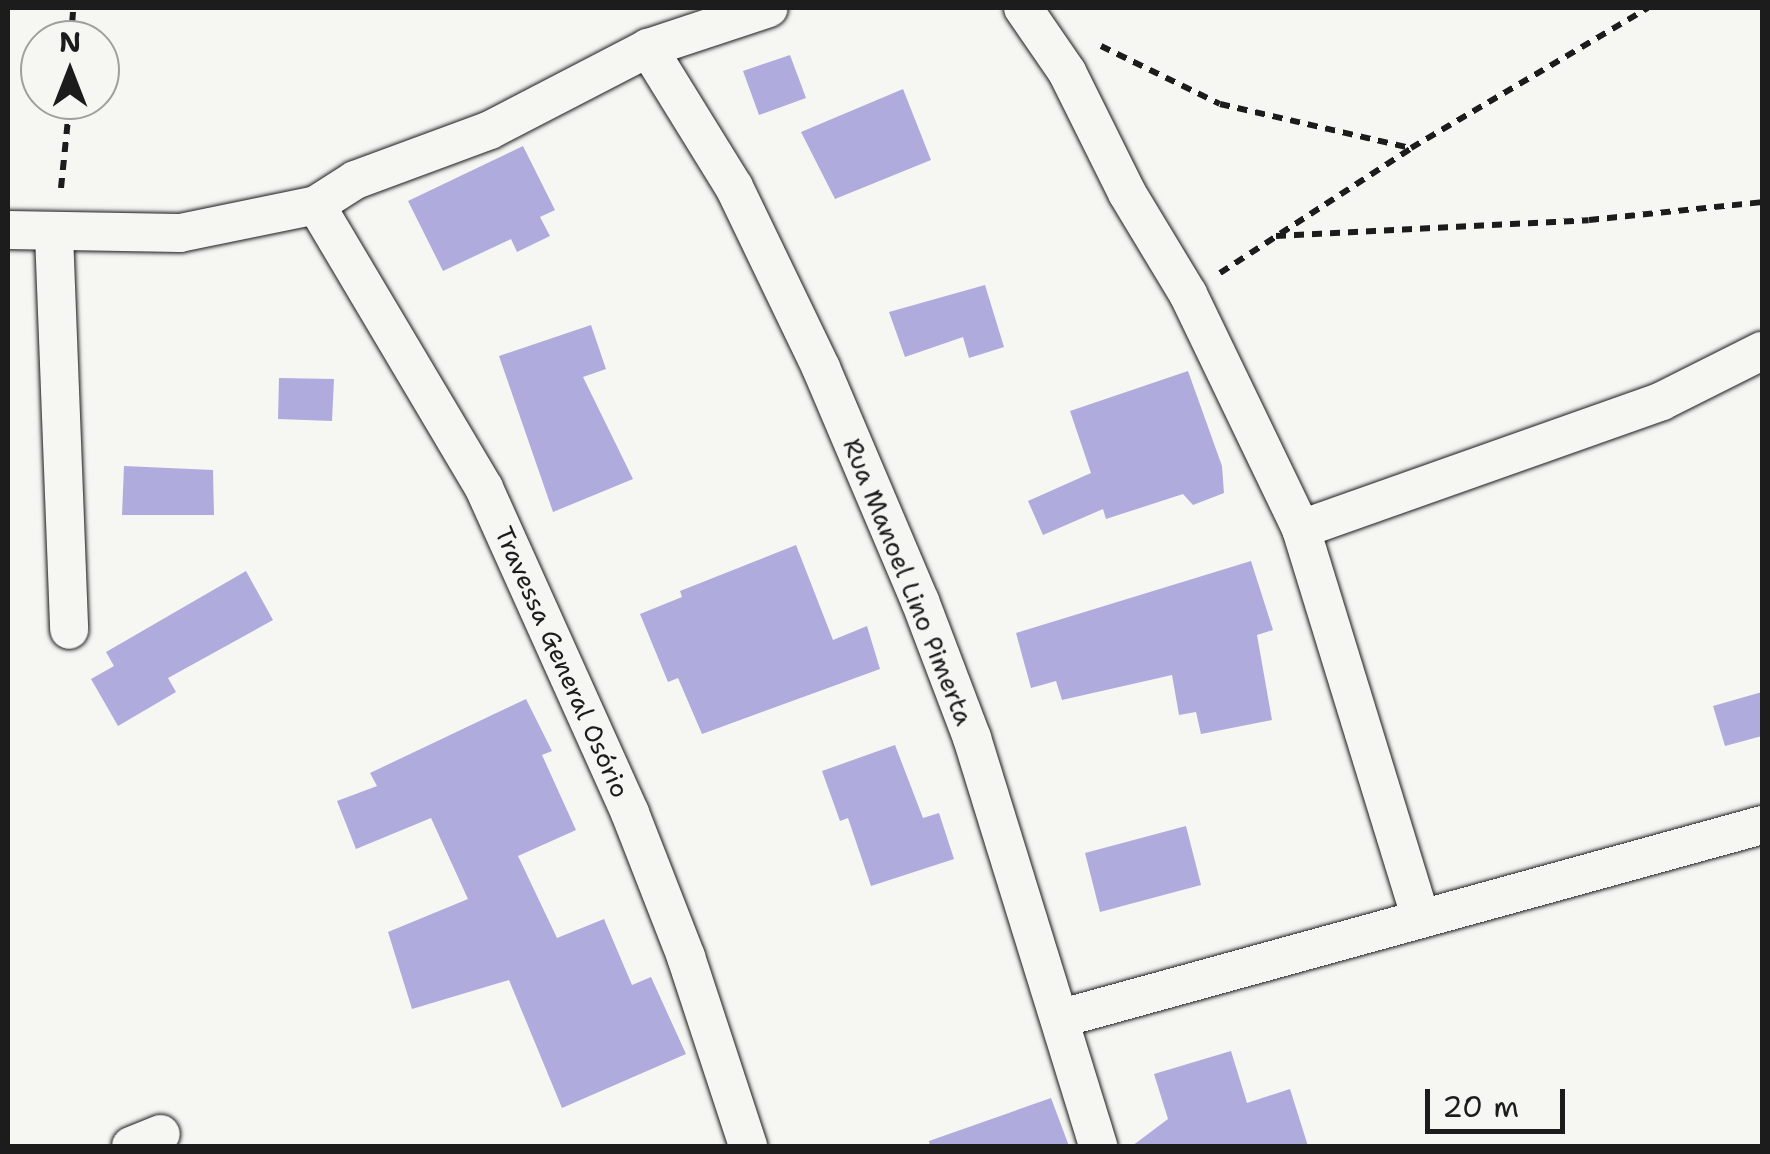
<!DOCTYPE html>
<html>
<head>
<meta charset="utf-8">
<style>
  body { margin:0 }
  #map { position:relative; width:1770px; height:1154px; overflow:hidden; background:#f6f6f2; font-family:"Shantell Sans",sans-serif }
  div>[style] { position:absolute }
  .building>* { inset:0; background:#afacdd }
  .path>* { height:6px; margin-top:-3px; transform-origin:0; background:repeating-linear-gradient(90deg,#1c1c1c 0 10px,transparent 0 18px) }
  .roads { filter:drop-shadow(0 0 2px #1c1c1c) drop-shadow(0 0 2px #1c1c1c) }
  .minor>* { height:38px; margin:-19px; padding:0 19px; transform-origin:19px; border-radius:19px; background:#f6f6f2 }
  span { translate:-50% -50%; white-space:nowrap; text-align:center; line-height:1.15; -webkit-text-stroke:8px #f6f6f2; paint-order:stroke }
  .street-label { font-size:25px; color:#1c1c1c }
  .frame { position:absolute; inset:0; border:10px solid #1c1c1c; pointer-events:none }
  .north { position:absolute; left:20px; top:20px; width:100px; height:100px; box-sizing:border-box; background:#f6f6f2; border:2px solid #9f9f9c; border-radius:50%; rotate:0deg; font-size:28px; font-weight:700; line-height:40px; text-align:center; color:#1c1c1c }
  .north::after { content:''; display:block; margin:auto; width:35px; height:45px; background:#1c1c1c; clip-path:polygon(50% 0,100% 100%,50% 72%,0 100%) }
  .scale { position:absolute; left:1425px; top:1089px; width:140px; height:45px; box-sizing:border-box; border:5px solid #1c1c1c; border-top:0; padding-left:12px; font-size:30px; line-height:35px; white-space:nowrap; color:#1c1c1c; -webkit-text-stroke:8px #f6f6f2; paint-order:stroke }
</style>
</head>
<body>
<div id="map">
  <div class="building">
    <div style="clip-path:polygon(790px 55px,806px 98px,759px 115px,743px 71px)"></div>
    <div style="clip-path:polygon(903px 89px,931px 160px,835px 199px,801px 132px)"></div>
    <div style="clip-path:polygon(523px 146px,555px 210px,540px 217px,550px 236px,517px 252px,511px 239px,443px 271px,408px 201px)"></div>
    <div style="clip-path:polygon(985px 285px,1004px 347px,969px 358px,963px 337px,905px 357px,889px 312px)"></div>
    <div style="clip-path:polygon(591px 325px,606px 369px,583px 377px,633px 479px,553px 512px,499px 356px)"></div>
    <div style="clip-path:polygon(1188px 371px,1222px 466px,1224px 493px,1193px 505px,1183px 494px,1106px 519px,1103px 509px,1043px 535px,1028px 501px,1091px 473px,1070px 411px)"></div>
    <div style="clip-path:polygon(279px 378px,334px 379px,332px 421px,278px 419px)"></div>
    <div style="clip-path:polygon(124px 466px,213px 470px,214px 515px,122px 515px)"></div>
    <div style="clip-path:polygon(796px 545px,833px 640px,867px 626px,880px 669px,702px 734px,678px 678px,668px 682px,640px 614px,682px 597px,680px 591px)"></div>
    <div style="clip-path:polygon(1251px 561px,1273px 630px,1257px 635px,1272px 720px,1201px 734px,1196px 712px,1179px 715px,1172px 675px,1062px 700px,1056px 681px,1031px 688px,1016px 633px)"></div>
    <div style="clip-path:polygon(246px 571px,273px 620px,168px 678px,176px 692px,118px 726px,91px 679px,114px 666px,106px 652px)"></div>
    <div style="clip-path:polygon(1762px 692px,1762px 736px,1725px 746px,1713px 706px)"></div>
    <div style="clip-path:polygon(526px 699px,552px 751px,542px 755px,576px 830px,518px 856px,557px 938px,604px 919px,632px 985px,651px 977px,686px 1054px,562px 1108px,509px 980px,412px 1009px,388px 932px,468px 899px,431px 818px,356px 849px,337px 801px,377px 786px,370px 773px)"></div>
    <div style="clip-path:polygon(895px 745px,923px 818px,939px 813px,954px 859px,871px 886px,848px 818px,840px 821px,822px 771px)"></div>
    <div style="clip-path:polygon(1186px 826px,1201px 885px,1100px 912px,1085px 853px)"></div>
    <div style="clip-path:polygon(1231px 1051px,1247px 1103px,1290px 1089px,1308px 1146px,1132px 1146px,1168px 1119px,1154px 1074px)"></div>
    <div style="clip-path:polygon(1051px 1098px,1069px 1146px,930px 1146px,929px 1141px)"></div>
  </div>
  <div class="path">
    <div style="left:71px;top:40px;width:32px;rotate:-86deg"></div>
    <div style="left:1101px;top:46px;width:132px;rotate:26deg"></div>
    <div style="left:1220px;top:104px;width:196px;rotate:13deg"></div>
    <div style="left:1411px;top:148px;width:275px;rotate:-30.6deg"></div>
    <div style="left:61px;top:188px;width:88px;rotate:-84.2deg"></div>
    <div style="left:1276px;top:236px;width:313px;rotate:-2.9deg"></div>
    <div style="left:1589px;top:220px;width:174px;rotate:-5.9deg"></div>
    <div style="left:1220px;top:273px;width:227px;rotate:-33.1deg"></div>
  </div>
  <div class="roads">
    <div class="minor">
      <div style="left:1023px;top:8px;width:78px;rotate:55.5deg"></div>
      <div style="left:1067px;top:72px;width:135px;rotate:63.6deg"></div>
      <div style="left:1127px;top:193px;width:118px;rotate:58.9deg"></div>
      <div style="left:1188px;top:294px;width:261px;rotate:64.3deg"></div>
      <div style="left:1301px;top:529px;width:407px;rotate:72.9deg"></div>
      <div style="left:648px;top:48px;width:163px;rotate:58.3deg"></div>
      <div style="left:734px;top:187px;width:201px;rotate:64.3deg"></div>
      <div style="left:821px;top:368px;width:253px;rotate:67deg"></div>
      <div style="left:920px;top:601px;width:147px;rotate:69.2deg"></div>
      <div style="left:972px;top:738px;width:427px;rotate:72.8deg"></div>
      <div style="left:316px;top:205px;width:329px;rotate:59.3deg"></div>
      <div style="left:484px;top:488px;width:356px;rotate:65.8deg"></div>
      <div style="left:630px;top:813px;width:155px;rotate:68.7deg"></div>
      <div style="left:686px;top:957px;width:199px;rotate:71.8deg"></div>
      <div style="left:8px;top:230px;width:172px;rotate:1deg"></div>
      <div style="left:180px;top:233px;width:139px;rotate:-11.6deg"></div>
      <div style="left:316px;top:205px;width:46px;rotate:-32.7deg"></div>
      <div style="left:355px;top:180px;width:144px;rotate:-20.3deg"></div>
      <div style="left:490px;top:130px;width:178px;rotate:-27.4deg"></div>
      <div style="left:648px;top:48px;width:127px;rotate:-18.3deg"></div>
      <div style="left:54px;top:234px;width:396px;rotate:87.8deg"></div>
      <div style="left:1301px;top:529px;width:383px;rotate:-19.5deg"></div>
      <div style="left:1662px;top:401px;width:112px;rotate:-26.6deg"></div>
      <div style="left:1062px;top:1018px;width:726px;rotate:-15.41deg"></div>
      <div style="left:131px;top:1146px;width:32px;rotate:-22deg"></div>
    </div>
  </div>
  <div class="street-label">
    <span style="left:908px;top:582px;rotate:68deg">Rua Manoel Lino Pimerta</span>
    <span style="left:562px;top:662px;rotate:66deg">Travessa General Osório</span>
  </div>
  <div class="frame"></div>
  <div class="north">N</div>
  <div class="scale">20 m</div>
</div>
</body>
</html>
